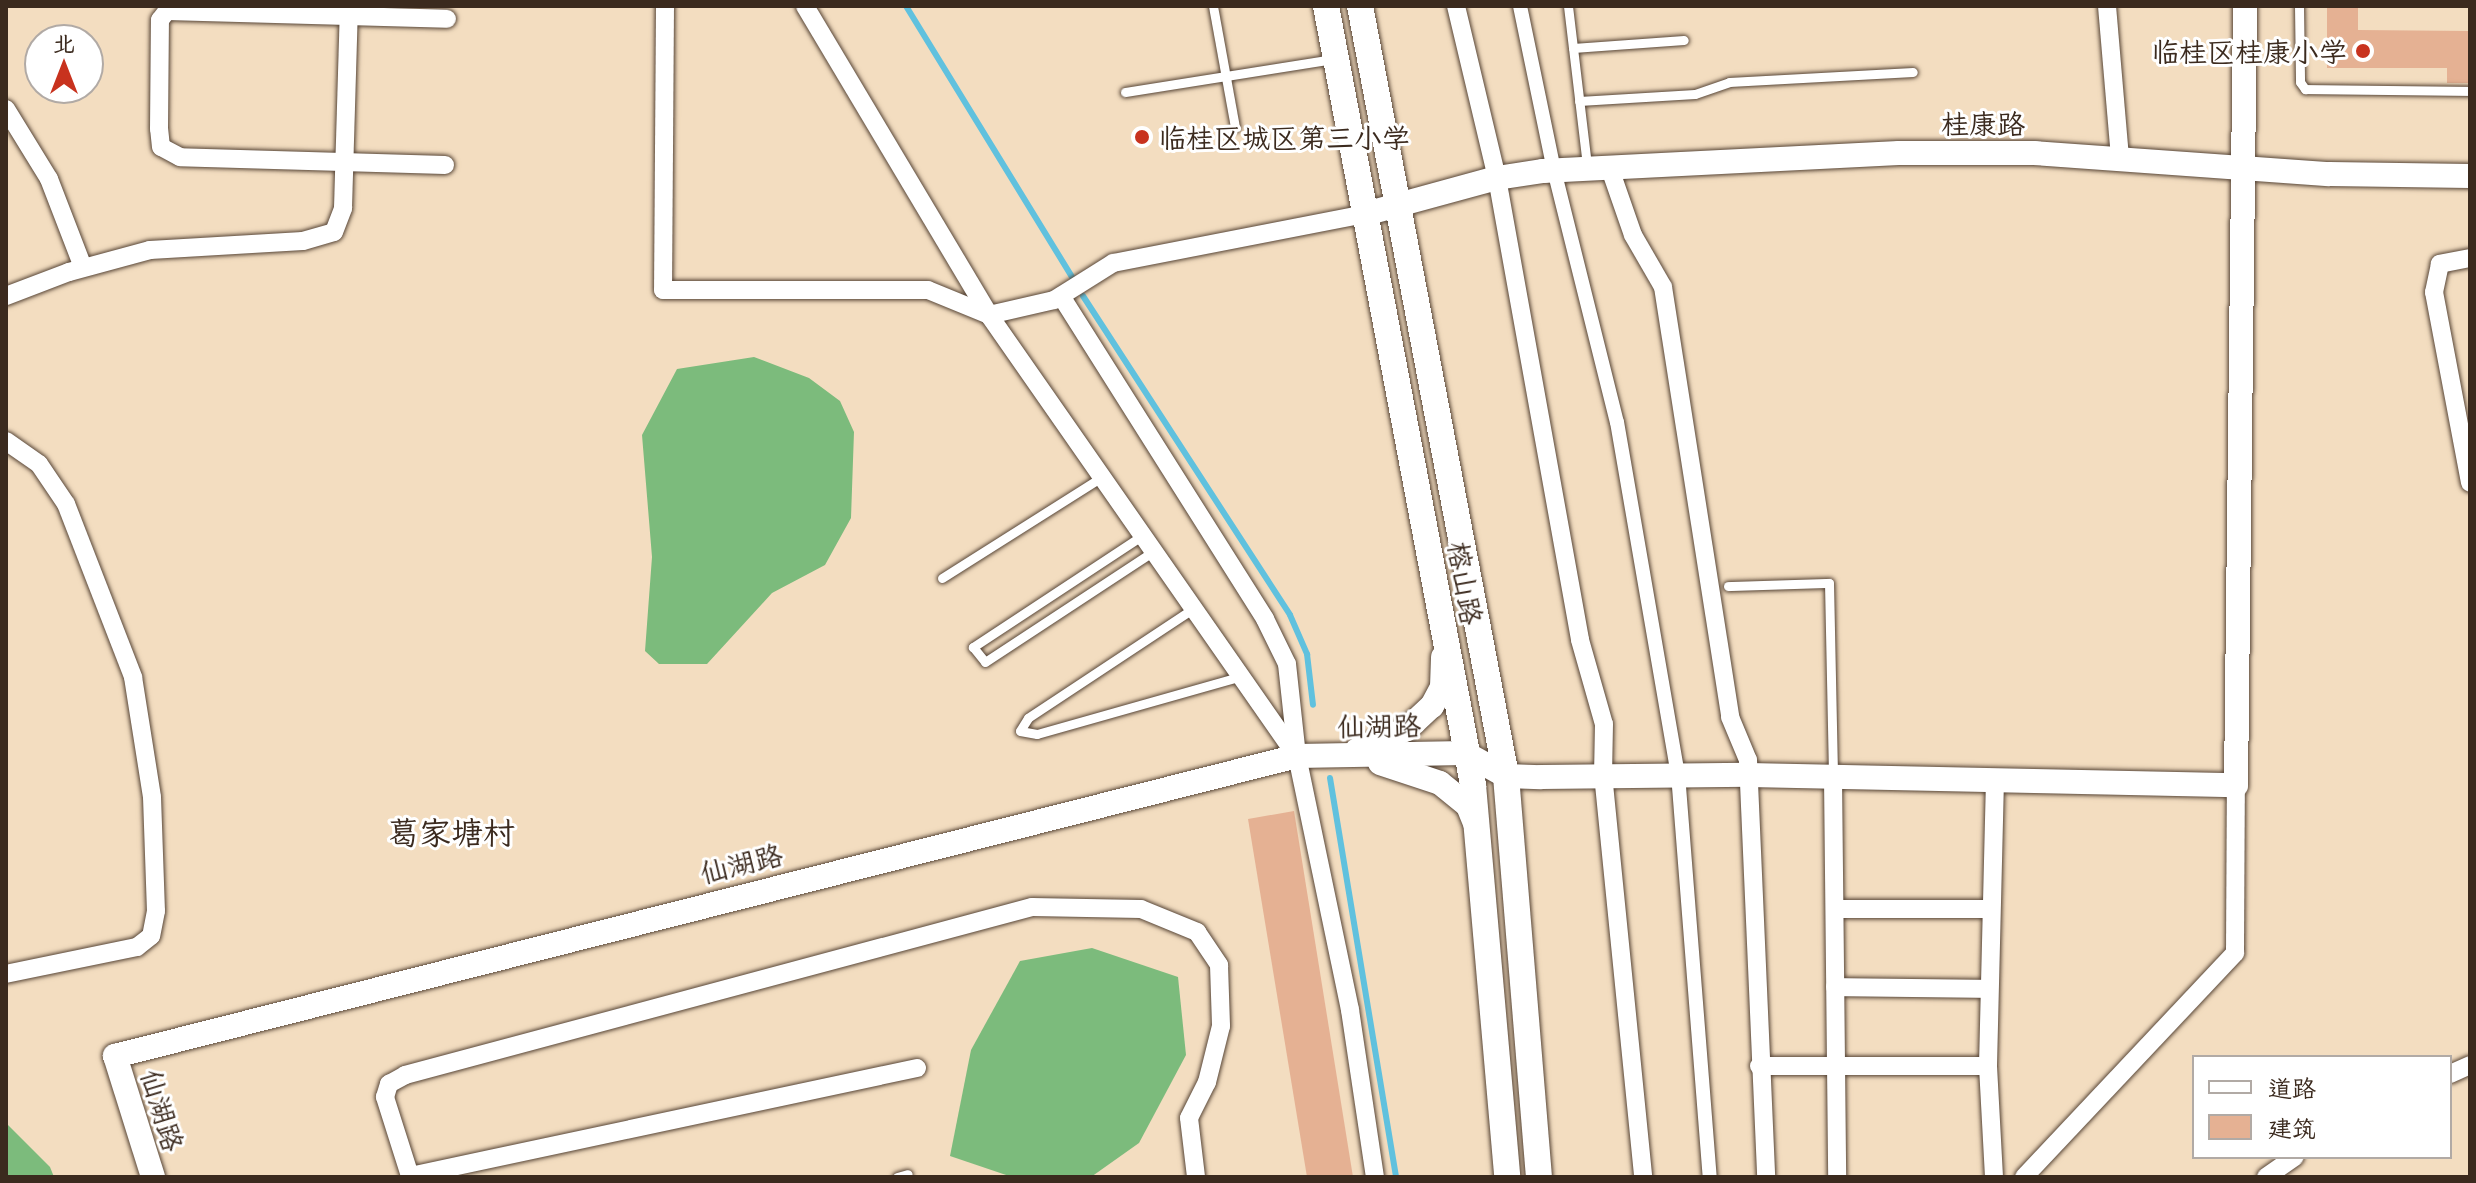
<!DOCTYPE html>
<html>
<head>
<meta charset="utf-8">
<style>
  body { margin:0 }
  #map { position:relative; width:2476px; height:1183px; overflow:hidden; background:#f3ddc0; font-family:"Playpen Sans","LXGW WenKai TC",sans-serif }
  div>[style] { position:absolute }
  .forest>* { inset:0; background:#7cbb7c }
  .stream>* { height:6px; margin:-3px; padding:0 3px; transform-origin:3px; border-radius:3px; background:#60c1de }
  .building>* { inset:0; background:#e5b193 }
  .roads { filter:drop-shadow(0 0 2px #574536) drop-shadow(0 0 2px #574536) }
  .service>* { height:9px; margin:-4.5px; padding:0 4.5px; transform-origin:4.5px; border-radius:4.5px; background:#fff }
  .pedestrian>* { height:14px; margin:-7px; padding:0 7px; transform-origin:7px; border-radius:7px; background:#fff }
  .minor>* { height:18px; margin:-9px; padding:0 9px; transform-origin:9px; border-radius:9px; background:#fff }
  .tertiary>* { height:24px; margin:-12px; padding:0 12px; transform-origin:12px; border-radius:12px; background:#fff }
  .secondary>* { height:26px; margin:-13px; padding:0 13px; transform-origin:13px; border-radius:13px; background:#fff }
  .dots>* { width:22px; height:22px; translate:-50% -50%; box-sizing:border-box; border:4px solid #fff; border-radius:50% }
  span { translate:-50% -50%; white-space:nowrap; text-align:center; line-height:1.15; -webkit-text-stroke:6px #fff; paint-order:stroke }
  .poi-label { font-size:28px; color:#3b2a1e }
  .right { translate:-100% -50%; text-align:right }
  .left { translate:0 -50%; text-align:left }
  .street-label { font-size:28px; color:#3b2a1e }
  .quarter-label { font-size:32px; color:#3b2a1e }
  .frame { position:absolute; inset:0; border:8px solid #3b2a1e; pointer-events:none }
  .legend { position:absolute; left:2192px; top:1055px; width:260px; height:104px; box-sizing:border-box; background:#fff; border:2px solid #b1aaa5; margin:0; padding:10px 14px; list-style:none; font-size:24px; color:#3b2a1e }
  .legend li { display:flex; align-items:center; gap:16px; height:40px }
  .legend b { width:40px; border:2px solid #b1aaa5 }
  .north { position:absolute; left:24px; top:24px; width:80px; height:80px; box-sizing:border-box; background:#fff; border:2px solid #b1aaa5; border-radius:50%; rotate:0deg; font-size:22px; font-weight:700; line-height:32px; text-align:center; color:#3b2a1e }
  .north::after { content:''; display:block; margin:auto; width:28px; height:36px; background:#c8321e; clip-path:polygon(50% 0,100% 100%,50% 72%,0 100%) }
</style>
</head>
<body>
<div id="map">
  <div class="forest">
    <div style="clip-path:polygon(754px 357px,809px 378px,840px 401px,854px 432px,851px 518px,825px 565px,772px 593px,707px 664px,659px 664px,645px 651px,652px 557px,642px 435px,677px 369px)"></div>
    <div style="clip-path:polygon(1092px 948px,1178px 977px,1186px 1055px,1139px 1143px,1091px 1177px,1012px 1177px,950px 1156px,971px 1050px,1020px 961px)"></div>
    <div style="clip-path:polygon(6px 1123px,50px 1167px,54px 1177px,6px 1177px)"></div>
  </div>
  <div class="stream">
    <div style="left:906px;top:6px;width:320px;rotate:58.5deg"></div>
    <div style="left:1083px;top:296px;width:380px;rotate:57deg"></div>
    <div style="left:1290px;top:615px;width:43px;rotate:66.4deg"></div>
    <div style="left:1307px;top:654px;width:51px;rotate:83.3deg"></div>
    <div style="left:1330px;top:778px;width:404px;rotate:80.6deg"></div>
  </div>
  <div class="building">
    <div style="clip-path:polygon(2327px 6px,2358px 6px,2358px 30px,2470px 31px,2470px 83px,2447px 83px,2447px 68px,2327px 68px)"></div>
    <div style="clip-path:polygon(1294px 811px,1353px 1177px,1307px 1177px,1248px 819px)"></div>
  </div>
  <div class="roads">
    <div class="service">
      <div style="left:1213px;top:6px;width:123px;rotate:79.7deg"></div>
      <div style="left:1568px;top:6px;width:161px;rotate:83.2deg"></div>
      <div style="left:2299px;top:6px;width:76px;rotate:89.2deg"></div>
      <div style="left:2300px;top:82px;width:9px;rotate:54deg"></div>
      <div style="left:2305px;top:89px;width:165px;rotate:0.7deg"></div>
      <div style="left:1573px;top:48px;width:111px;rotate:-4.1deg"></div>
      <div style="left:1125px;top:92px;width:211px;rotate:-9deg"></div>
      <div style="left:1579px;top:101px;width:116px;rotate:-3.5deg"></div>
      <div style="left:1695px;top:94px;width:36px;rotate:-19deg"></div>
      <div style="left:1729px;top:82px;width:184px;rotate:-3.1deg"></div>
      <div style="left:1143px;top:535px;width:204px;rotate:146.6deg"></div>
      <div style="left:973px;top:647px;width:19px;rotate:51deg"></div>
      <div style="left:985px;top:662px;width:202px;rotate:-33.3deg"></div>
      <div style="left:942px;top:578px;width:189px;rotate:-32.3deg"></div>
      <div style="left:1728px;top:586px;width:101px;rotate:-1.7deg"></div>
      <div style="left:1829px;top:583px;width:194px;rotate:88.8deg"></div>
      <div style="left:1194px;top:608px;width:199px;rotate:146.5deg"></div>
      <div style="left:1028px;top:718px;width:15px;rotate:122deg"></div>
      <div style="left:1020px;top:731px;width:17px;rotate:10deg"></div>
      <div style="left:1037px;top:734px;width:213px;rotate:-15.8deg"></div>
      <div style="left:897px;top:1177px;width:11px;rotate:-15deg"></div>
    </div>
    <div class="pedestrian">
      <div style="left:1520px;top:6px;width:167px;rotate:78.3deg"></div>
      <div style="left:1554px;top:170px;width:260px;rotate:76deg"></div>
      <div style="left:1617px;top:422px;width:357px;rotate:80.2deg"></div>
      <div style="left:1678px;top:774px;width:404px;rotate:85.5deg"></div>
    </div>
    <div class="minor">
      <div style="left:665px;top:6px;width:284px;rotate:90.4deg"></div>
      <div style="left:663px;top:290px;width:265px"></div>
      <div style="left:928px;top:290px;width:66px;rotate:22.3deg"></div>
      <div style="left:989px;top:315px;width:67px;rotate:-13deg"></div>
      <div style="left:1054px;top:300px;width:70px;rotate:-32.1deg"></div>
      <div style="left:1113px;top:263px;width:257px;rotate:-11deg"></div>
      <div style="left:805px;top:6px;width:360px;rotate:59.2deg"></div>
      <div style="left:989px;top:315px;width:535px;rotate:55.12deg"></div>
      <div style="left:1456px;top:6px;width:177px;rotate:76.6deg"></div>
      <div style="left:1497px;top:178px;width:469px;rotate:79.8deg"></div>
      <div style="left:1580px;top:640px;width:87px;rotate:74.1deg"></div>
      <div style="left:1604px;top:724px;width:50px;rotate:91.1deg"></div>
      <div style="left:1603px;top:774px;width:405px;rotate:84.3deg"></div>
      <div style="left:2107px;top:6px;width:154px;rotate:85.1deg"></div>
      <div style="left:6px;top:109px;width:82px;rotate:58.4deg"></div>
      <div style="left:49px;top:179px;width:94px;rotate:68.9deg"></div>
      <div style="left:445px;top:165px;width:265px;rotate:-178.3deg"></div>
      <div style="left:180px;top:157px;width:21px;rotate:-152deg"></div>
      <div style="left:161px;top:147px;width:18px;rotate:-96deg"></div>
      <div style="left:159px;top:129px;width:109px;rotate:-89.5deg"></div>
      <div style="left:160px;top:20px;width:11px;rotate:-52deg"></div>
      <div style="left:167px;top:11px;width:280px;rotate:1.6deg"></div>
      <div style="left:1609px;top:166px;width:73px;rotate:70.8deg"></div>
      <div style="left:1633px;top:235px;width:60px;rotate:60deg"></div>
      <div style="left:1663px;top:287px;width:435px;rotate:81.1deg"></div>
      <div style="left:1730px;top:717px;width:47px;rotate:67.3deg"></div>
      <div style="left:1748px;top:760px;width:417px;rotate:87.5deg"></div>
      <div style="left:2470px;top:258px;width:31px;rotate:169deg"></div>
      <div style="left:2440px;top:264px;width:29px;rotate:102deg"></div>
      <div style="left:2434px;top:292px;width:194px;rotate:79.3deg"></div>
      <div style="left:6px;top:296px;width:67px;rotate:-20.9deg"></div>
      <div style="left:69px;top:272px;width:84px;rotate:-15.2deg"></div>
      <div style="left:150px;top:250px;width:153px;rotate:-3.4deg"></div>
      <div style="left:303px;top:241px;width:32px;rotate:-16deg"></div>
      <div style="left:334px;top:232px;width:26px;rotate:-69deg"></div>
      <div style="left:343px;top:208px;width:202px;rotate:-88.3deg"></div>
      <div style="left:1061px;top:296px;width:382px;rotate:57.7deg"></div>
      <div style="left:1265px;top:619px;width:50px;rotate:63.9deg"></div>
      <div style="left:1287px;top:664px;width:93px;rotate:83.8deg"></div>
      <div style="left:1297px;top:756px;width:259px;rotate:78.2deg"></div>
      <div style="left:1350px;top:1010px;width:169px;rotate:81.5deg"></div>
      <div style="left:6px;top:441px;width:40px;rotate:34.9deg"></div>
      <div style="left:39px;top:464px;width:48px;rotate:56deg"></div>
      <div style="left:66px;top:504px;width:186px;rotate:68.8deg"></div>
      <div style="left:133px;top:677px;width:121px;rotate:81deg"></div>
      <div style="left:152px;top:797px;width:114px;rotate:88deg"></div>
      <div style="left:156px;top:911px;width:25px;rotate:101deg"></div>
      <div style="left:151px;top:936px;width:18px;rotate:142deg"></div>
      <div style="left:137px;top:947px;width:134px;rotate:168.4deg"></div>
      <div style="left:1833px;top:777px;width:400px;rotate:89.4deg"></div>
      <div style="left:1835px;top:909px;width:155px"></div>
      <div style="left:1835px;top:987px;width:154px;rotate:0.7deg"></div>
      <div style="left:1759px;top:1066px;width:229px"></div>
      <div style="left:917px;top:1068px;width:518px;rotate:167.97deg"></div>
      <div style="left:410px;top:1176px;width:83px;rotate:-107.6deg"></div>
      <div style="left:385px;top:1097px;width:14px;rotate:-73deg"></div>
      <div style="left:389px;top:1084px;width:18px;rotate:-29deg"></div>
      <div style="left:405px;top:1075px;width:649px;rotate:-15deg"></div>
      <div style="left:1032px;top:907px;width:109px;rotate:1.1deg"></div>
      <div style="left:1141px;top:909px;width:61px;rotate:22.3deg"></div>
      <div style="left:1197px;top:932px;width:40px;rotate:56deg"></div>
      <div style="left:1219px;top:965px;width:61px;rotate:88.1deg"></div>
      <div style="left:1221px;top:1026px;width:58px;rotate:104deg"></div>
      <div style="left:1207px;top:1082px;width:40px;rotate:116.6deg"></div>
      <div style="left:1189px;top:1118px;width:59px;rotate:83.2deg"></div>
      <div style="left:2450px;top:1074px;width:22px;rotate:-24deg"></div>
      <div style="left:1994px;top:1177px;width:111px;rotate:-93.1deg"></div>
      <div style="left:1988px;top:1066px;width:286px;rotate:-88.6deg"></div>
      <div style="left:2024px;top:1177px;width:308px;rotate:-46.7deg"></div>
      <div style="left:2235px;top:953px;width:168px;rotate:-89.7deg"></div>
      <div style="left:2266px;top:1177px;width:35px;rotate:-35deg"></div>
    </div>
    <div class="tertiary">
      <div style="left:1365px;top:214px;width:137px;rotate:-15.3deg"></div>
      <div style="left:1497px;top:178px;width:47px;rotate:-8.7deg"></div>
      <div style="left:1543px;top:171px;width:356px;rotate:-2.9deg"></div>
      <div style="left:1899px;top:153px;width:135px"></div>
      <div style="left:2034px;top:153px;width:296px;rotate:4.1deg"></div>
      <div style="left:2329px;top:174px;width:141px;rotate:0.8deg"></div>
      <div style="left:1357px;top:750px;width:54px;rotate:-22.8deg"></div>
      <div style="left:1407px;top:729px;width:34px;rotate:-43deg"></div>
      <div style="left:1432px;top:706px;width:21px;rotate:-62deg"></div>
      <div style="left:1442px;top:687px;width:30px;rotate:-88deg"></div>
      <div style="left:1380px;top:763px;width:63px;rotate:18.4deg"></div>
      <div style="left:1440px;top:783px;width:36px;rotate:39deg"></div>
      <div style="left:1468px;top:806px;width:24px;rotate:68deg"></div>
      <div style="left:153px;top:1177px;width:127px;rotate:-107.4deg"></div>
      <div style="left:115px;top:1056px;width:1219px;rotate:-14.24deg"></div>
      <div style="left:1297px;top:756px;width:168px;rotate:-1deg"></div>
      <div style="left:1465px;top:753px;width:47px;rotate:29.3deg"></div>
      <div style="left:1506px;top:776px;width:35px;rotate:2deg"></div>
      <div style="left:1541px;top:777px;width:208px;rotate:-0.6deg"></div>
      <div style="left:1749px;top:775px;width:487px;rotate:1.2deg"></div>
      <div style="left:2236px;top:785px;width:779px;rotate:-89.34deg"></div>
    </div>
    <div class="secondary">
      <div style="left:1326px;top:6px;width:793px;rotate:79.31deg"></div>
      <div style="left:1473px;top:785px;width:393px;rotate:85deg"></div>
      <div style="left:1360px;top:6px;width:784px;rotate:79.26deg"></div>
      <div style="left:1506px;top:776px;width:402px;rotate:85.3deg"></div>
    </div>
  </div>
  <div class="dots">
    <div style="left:2363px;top:51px;background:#c8321e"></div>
    <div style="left:1142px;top:137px;background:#c8321e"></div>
  </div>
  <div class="poi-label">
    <span class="right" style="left:2347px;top:51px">临桂区桂康小学</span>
    <span class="left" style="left:1158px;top:137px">临桂区城区第三小学</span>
  </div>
  <div class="street-label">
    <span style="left:1983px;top:123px">桂康路</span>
    <span style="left:1466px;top:583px;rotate:80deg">榕山路</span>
    <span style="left:1379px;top:725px;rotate:-1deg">仙湖路</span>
    <span style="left:741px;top:863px;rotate:-14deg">仙湖路</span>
    <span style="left:163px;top:1110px;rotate:73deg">仙湖路</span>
  </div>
  <div class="quarter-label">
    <span style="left:451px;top:831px">葛家塘村</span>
  </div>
  <div class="frame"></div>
  <ul class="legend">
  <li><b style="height:10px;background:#fff"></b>道路</li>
  <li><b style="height:22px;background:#e5b193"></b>建筑</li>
  </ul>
  <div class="north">北</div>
</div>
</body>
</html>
